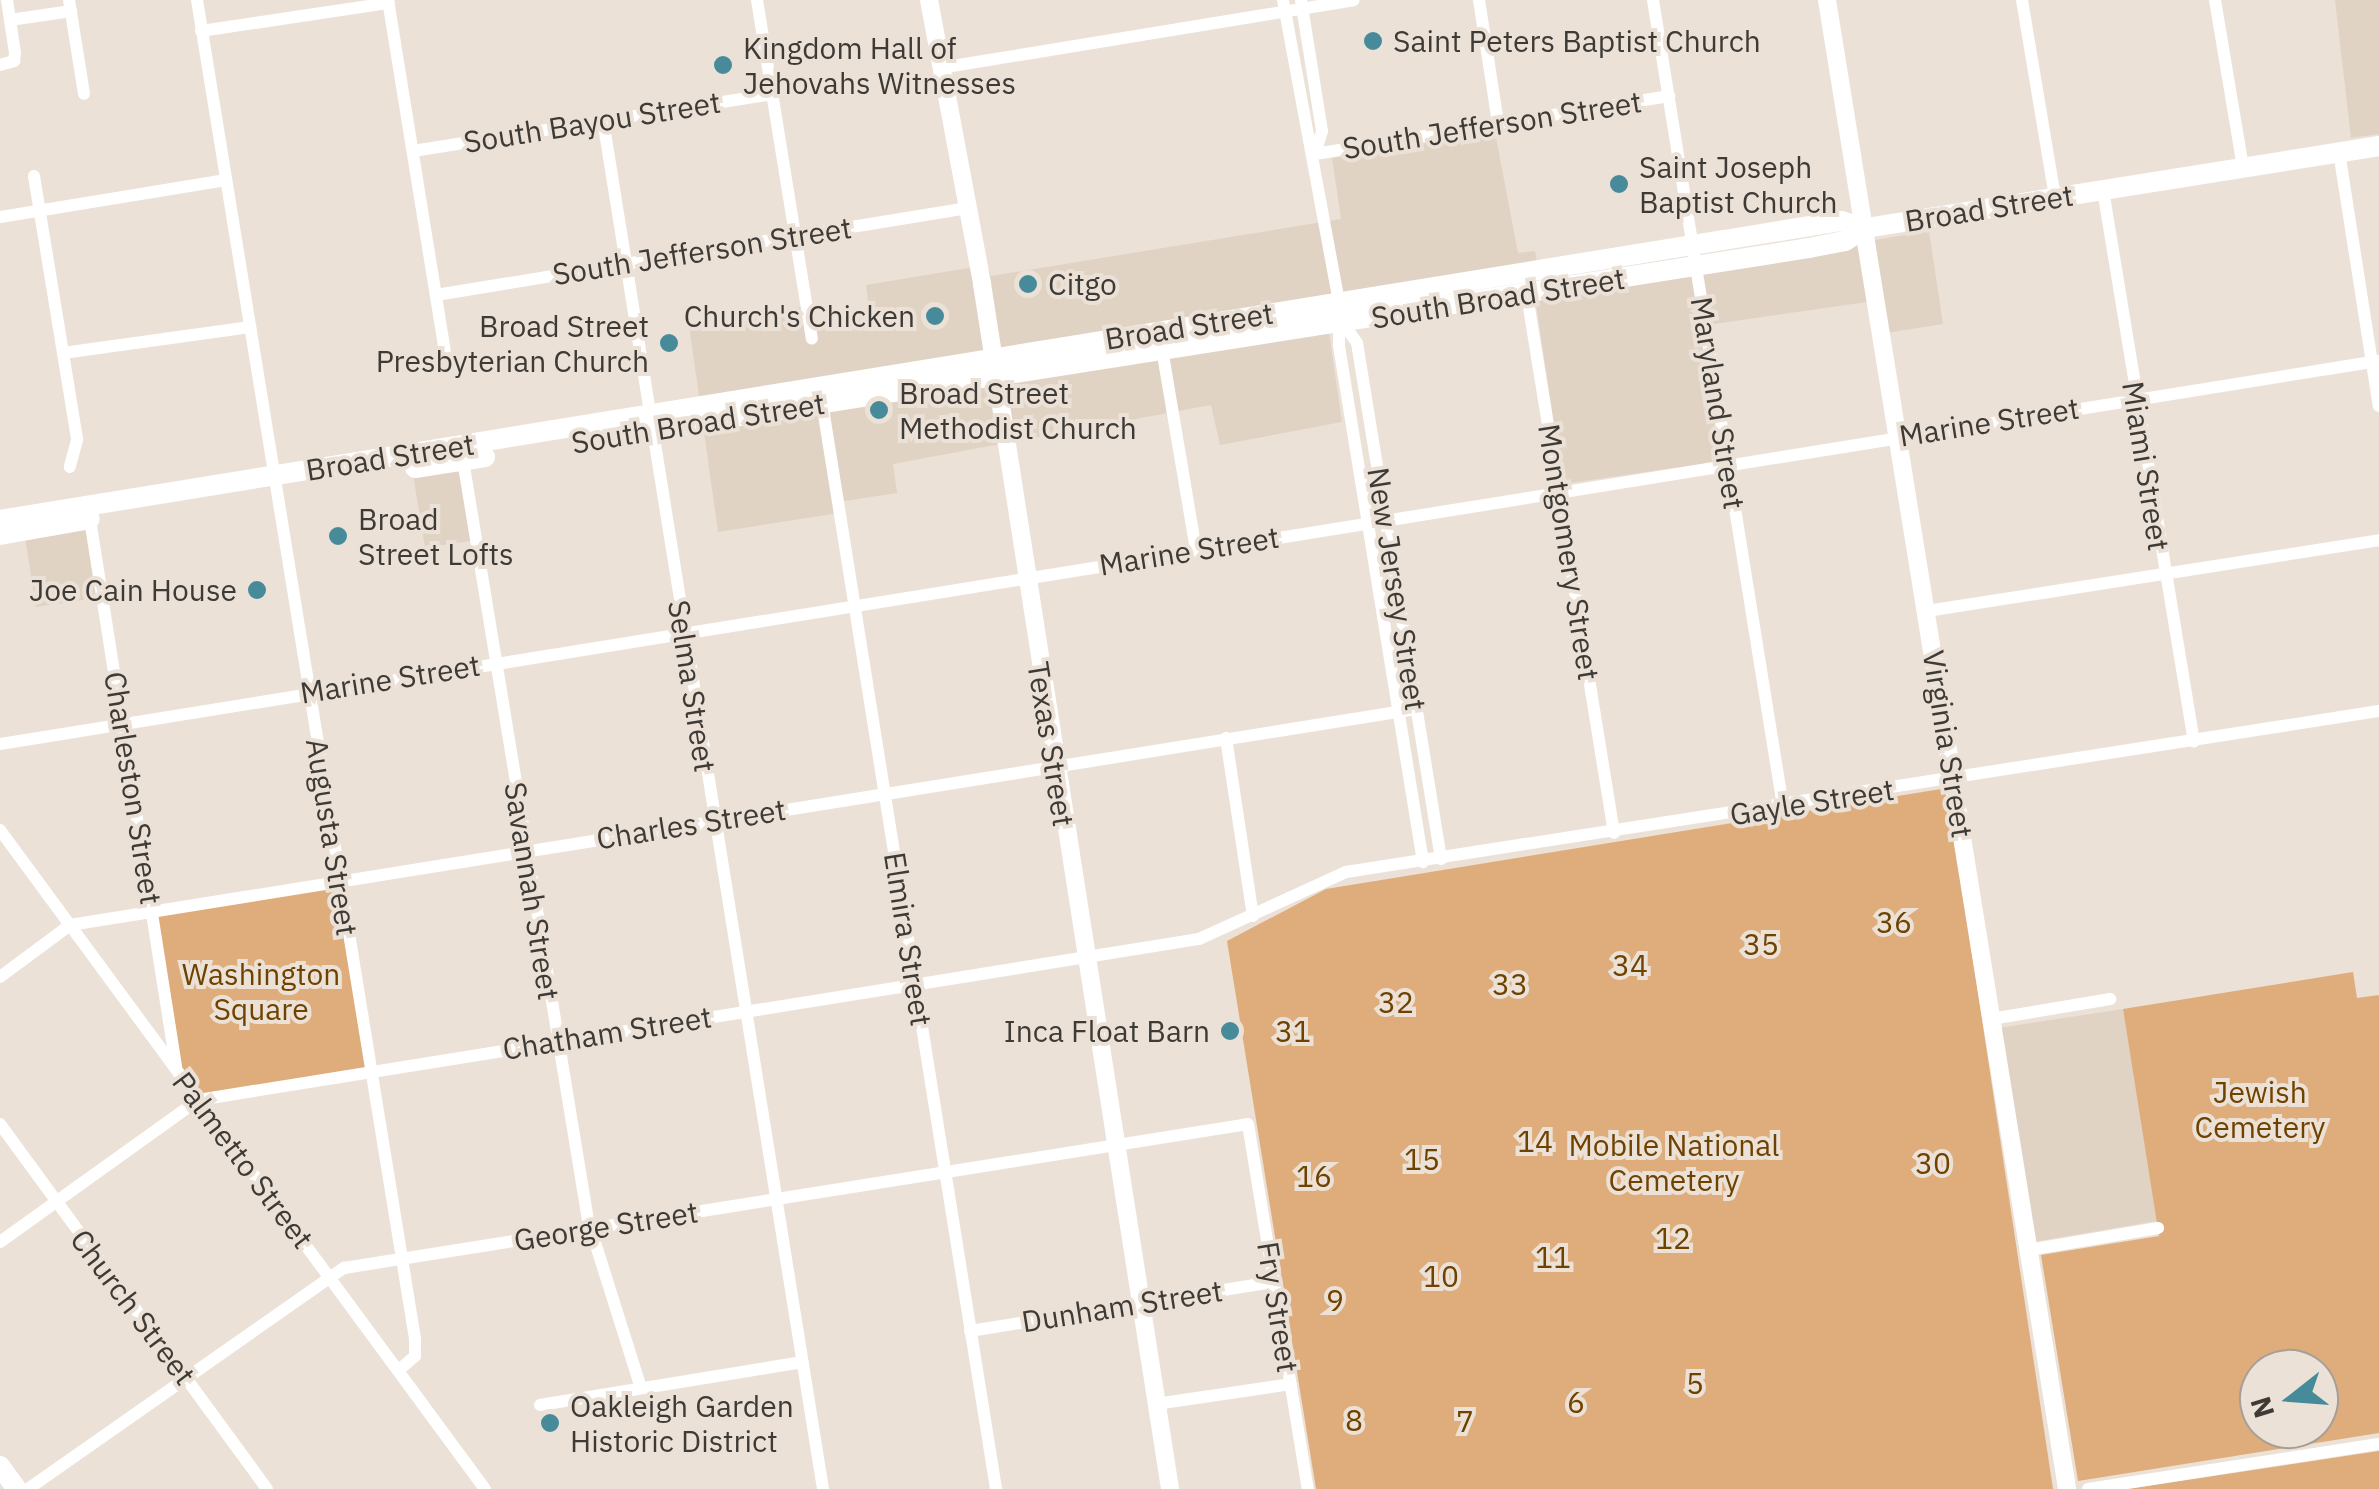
<!DOCTYPE html>
<html>
<head>
<meta charset="utf-8">
<style>
  body { margin:0 }
  #map { position:relative; width:2379px; height:1489px; overflow:hidden; background:#ebe1d7; font-family:"IBM Plex Sans",sans-serif }
  div>[style] { position:absolute }
  .built>* { inset:0; background:#e1d3c4 }
  .green>* { inset:0; background:#dead7b }
  .street>* { height:12px; margin:-6px; padding:0 6px; transform-origin:6px; border-radius:6px; background:#fff }
  .secondary>* { height:18px; margin:-9px; padding:0 9px; transform-origin:9px; border-radius:9px; background:#fff }
  .primary>* { height:20px; margin:-10px; padding:0 10px; transform-origin:10px; border-radius:10px; background:#fff }
  .dots>* { width:28px; height:28px; translate:-50% -50%; box-sizing:border-box; border:5px solid #ebe1d7; border-radius:50% }
  span { translate:-50% -50%; white-space:nowrap; text-align:center; line-height:1.15; -webkit-text-stroke:8px #ebe1d7; paint-order:stroke }
  .poi-label { font-size:30px; color:#3e3b37 }
  .left { translate:0 -50%; text-align:left }
  .right { translate:-100% -50%; text-align:right }
  .street-label { font-size:30px; color:#3e3b37 }
  .park-label { font-size:30px; color:#704200 }
  .north { position:absolute; left:2239px; top:1349px; width:100px; height:100px; box-sizing:border-box; background:#ebe1d7; border:2px solid #a69f97; border-radius:50%; rotate:253deg; font-size:28px; font-weight:700; line-height:40px; text-align:center; color:#3e3b37 }
  .north::after { content:''; display:block; margin:auto; width:35px; height:45px; background:#478b9a; clip-path:polygon(50% 0,100% 100%,50% 72%,0 100%) }
</style>
</head>
<body>
<div id="map">
  <div class="built">
    <div style="clip-path:polygon(2335px 0,2379px 0,2379px 134px,2351px 138px)"></div>
    <div style="clip-path:polygon(1495px 132px,1518px 253px,1535px 251px,1543px 295px,1929px 231px,1943px 324px,1873px 335px,1867px 302px,1700px 326px,1722px 461px,1563px 484px,1530px 264px,1324px 298px,1342px 422px,1220px 445px,1211px 405px,893px 464px,897px 493px,838px 502px,839px 513px,718px 532px,689px 325px,801px 307px,805px 326px,870px 316px,866px 285px,987px 265px,991px 276px,1341px 219px,1332px 158px)"></div>
    <div style="clip-path:polygon(463px 460px,476px 540px,425px 548px,412px 468px)"></div>
    <div style="clip-path:polygon(90px 519px,103px 597px,36px 607px,24px 531px)"></div>
    <div style="clip-path:polygon(2123px 1009px,2157px 1221px,2033px 1242px,1998px 1028px)"></div>
  </div>
  <div class="green">
    <div style="clip-path:polygon(1947px 788px,2053px 1489px,1316px 1489px,1227px 941px,1326px 889px)"></div>
    <div style="clip-path:polygon(339px 883px,369px 1071px,198px 1100px,177px 1071px,153px 912px)"></div>
    <div style="clip-path:polygon(evenodd,2353px 972px,2357px 998px,2379px 995px,2379px 1433px,2078px 1481px,2041px 1255px,2159px 1236px,2123px 1009px,2353px 972px,2259px 1369px,2319px 1369px,2319px 1429px,2259px 1429px,2259px 1369px)"></div>
    <div style="clip-path:polygon(2379px 1451px,2379px 1489px,2128px 1489px)"></div>
  </div>
  <div class="street">
    <div style="left:69px;top:0;width:95px;rotate:80.9deg"></div>
    <div style="left:197px;top:0;width:1357px;rotate:80.75deg"></div>
    <div style="left:415px;top:1339px;width:17px;rotate:90deg"></div>
    <div style="left:415px;top:1356px;width:21px;rotate:139deg"></div>
    <div style="left:388px;top:0;width:355px;rotate:80.8deg"></div>
    <div style="left:757px;top:0;width:343px;rotate:80.8deg"></div>
    <div style="left:1283px;top:0;width:306px;rotate:79.5deg"></div>
    <div style="left:1339px;top:301px;width:45px;rotate:90deg"></div>
    <div style="left:1339px;top:346px;width:523px;rotate:80.75deg"></div>
    <div style="left:1301px;top:0;width:133px;rotate:80.9deg"></div>
    <div style="left:1322px;top:131px;width:24px;rotate:107deg"></div>
    <div style="left:1479px;top:0;width:124px;rotate:81.2deg"></div>
    <div style="left:1653px;top:0;width:816px;rotate:80.84deg"></div>
    <div style="left:2022px;top:0;width:201px;rotate:80.5deg"></div>
    <div style="left:2215px;top:0;width:169px;rotate:80.5deg"></div>
    <div style="left:10px;top:20px;width:62px;rotate:-8.4deg"></div>
    <div style="left:201px;top:31px;width:190px;rotate:-8.5deg"></div>
    <div style="left:0;top:65px;width:15px;rotate:-16deg"></div>
    <div style="left:14px;top:61px;width:8px;rotate:-83deg"></div>
    <div style="left:15px;top:53px;width:54px;rotate:-98.6deg"></div>
    <div style="left:940px;top:68px;width:419px;rotate:-9.3deg"></div>
    <div style="left:603px;top:120px;width:1387px;rotate:80.87deg"></div>
    <div style="left:413px;top:151px;width:363px;rotate:-9deg"></div>
    <div style="left:2339px;top:152px;width:257px;rotate:81.1deg"></div>
    <div style="left:1315px;top:154px;width:359px;rotate:-9.3deg"></div>
    <div style="left:34px;top:176px;width:267px;rotate:80.7deg"></div>
    <div style="left:77px;top:440px;width:28px;rotate:105deg"></div>
    <div style="left:2103px;top:190px;width:559px;rotate:80.64deg"></div>
    <div style="left:0;top:217px;width:229px;rotate:-9.3deg"></div>
    <div style="left:1526px;top:289px;width:551px;rotate:80.81deg"></div>
    <div style="left:436px;top:295px;width:539px;rotate:-9.29deg"></div>
    <div style="left:1343px;top:323px;width:24px;rotate:55deg"></div>
    <div style="left:1357px;top:343px;width:523px;rotate:80.75deg"></div>
    <div style="left:1161px;top:343px;width:211px;rotate:80.4deg"></div>
    <div style="left:63px;top:353px;width:189px;rotate:-7.9deg"></div>
    <div style="left:821px;top:396px;width:1107px;rotate:80.9deg"></div>
    <div style="left:462px;top:454px;width:776px;rotate:80.66deg"></div>
    <div style="left:588px;top:1220px;width:176px;rotate:72.5deg"></div>
    <div style="left:89px;top:513px;width:560px;rotate:81.06deg"></div>
    <div style="left:1927px;top:611px;width:458px;rotate:-8.9deg"></div>
    <div style="left:1226px;top:738px;width:180px;rotate:81.4deg"></div>
    <div style="left:0;top:744px;width:2410px;rotate:-9.15deg"></div>
    <div style="left:0;top:830px;width:818px;rotate:53.65deg"></div>
    <div style="left:0;top:977px;width:87px;rotate:-36.6deg"></div>
    <div style="left:70px;top:925px;width:1363px;rotate:-9.12deg"></div>
    <div style="left:1991px;top:1019px;width:121px;rotate:-9.5deg"></div>
    <div style="left:0;top:1124px;width:452px;rotate:53.8deg"></div>
    <div style="left:0;top:1242px;width:244px;rotate:-35.6deg"></div>
    <div style="left:198px;top:1100px;width:1014px;rotate:-9.14deg"></div>
    <div style="left:1199px;top:939px;width:162px;rotate:-24.5deg"></div>
    <div style="left:1346px;top:872px;width:1045px;rotate:-8.86deg"></div>
    <div style="left:2028px;top:1250px;width:132px;rotate:-9.6deg"></div>
    <div style="left:970px;top:1331px;width:307px;rotate:-9.2deg"></div>
    <div style="left:1156px;top:1404px;width:136px;rotate:-8.4deg"></div>
    <div style="left:540px;top:1405px;width:266px;rotate:-9.3deg"></div>
    <div style="left:28px;top:1489px;width:386px;rotate:-35deg"></div>
    <div style="left:344px;top:1268px;width:915px;rotate:-9.05deg"></div>
    <div style="left:1248px;top:1124px;width:370px;rotate:80.7deg"></div>
    <div style="left:2088px;top:1489px;width:294px;rotate:-8.8deg"></div>
  </div>
  <div class="secondary">
    <div style="left:929px;top:0;width:289px;rotate:79.4deg"></div>
    <div style="left:982px;top:284px;width:1220px;rotate:81.13deg"></div>
    <div style="left:1827px;top:0;width:1508px;rotate:80.84deg"></div>
  </div>
  <div class="primary">
    <div style="left:627px;top:434px;width:1197px;rotate:-8.94deg"></div>
    <div style="left:1809px;top:248px;width:37px;rotate:-11deg"></div>
    <div style="left:1845px;top:241px;width:25px;rotate:-32deg"></div>
    <div style="left:415px;top:468px;width:71px;rotate:-8.9deg"></div>
    <div style="left:0;top:520px;width:1747px;rotate:-9.23deg"></div>
    <div style="left:1724px;top:240px;width:119px;rotate:-9.2deg"></div>
    <div style="left:1841px;top:221px;width:26px;rotate:16deg"></div>
    <div style="left:1866px;top:228px;width:520px;rotate:-9.08deg"></div>
    <div style="left:0;top:535px;width:91px;rotate:-10.1deg"></div>
    <div style="left:0;top:1466px;width:29px;rotate:54deg"></div>
  </div>
  <div class="dots">
    <div style="left:1373px;top:41px;background:#478b9a"></div>
    <div style="left:723px;top:65px;background:#478b9a"></div>
    <div style="left:1619px;top:184px;background:#478b9a"></div>
    <div style="left:1028px;top:284px;background:#478b9a"></div>
    <div style="left:935px;top:316px;background:#478b9a"></div>
    <div style="left:669px;top:343px;background:#478b9a"></div>
    <div style="left:879px;top:410px;background:#478b9a"></div>
    <div style="left:338px;top:536px;background:#478b9a"></div>
    <div style="left:257px;top:590px;background:#478b9a"></div>
    <div style="left:1230px;top:1031px;background:#478b9a"></div>
    <div style="left:550px;top:1423px;background:#478b9a"></div>
  </div>
  <div class="poi-label">
    <span class="left" style="left:1393px;top:41px">Saint Peters Baptist Church</span>
    <span class="left" style="left:743px;top:65px">Kingdom Hall of<br>Jehovahs Witnesses</span>
    <span class="left" style="left:1639px;top:184px">Saint Joseph<br>Baptist Church</span>
    <span class="left" style="left:1048px;top:284px">Citgo</span>
    <span class="right" style="left:915px;top:316px">Church's Chicken</span>
    <span class="right" style="left:649px;top:343px">Broad Street<br>Presbyterian Church</span>
    <span class="left" style="left:899px;top:410px">Broad Street<br>Methodist Church</span>
    <span class="left" style="left:358px;top:536px">Broad<br>Street Lofts</span>
    <span class="right" style="left:237px;top:590px">Joe Cain House</span>
    <span class="right" style="left:1210px;top:1031px">Inca Float Barn</span>
    <span class="left" style="left:570px;top:1423px">Oakleigh Garden<br>Historic District</span>
  </div>
  <div class="street-label">
    <span style="left:592px;top:122px;rotate:-9deg">South Bayou Street</span>
    <span style="left:1492px;top:125px;rotate:-9deg">South Jefferson Street</span>
    <span style="left:1989px;top:208px;rotate:-9deg">Broad Street</span>
    <span style="left:702px;top:251px;rotate:-9deg">South Jefferson Street</span>
    <span style="left:1498px;top:298px;rotate:-9deg">South Broad Street</span>
    <span style="left:1189px;top:326px;rotate:-9deg">Broad Street</span>
    <span style="left:1718px;top:403px;rotate:81deg">Maryland Street</span>
    <span style="left:1989px;top:422px;rotate:-9deg">Marine Street</span>
    <span style="left:698px;top:423px;rotate:-9deg">South Broad Street</span>
    <span style="left:390px;top:457px;rotate:-9deg">Broad Street</span>
    <span style="left:2146px;top:466px;rotate:81deg">Miami Street</span>
    <span style="left:1189px;top:551px;rotate:-9deg">Marine Street</span>
    <span style="left:1569px;top:552px;rotate:81deg">Montgomery Street</span>
    <span style="left:1397px;top:589px;rotate:81deg">New Jersey Street</span>
    <span style="left:390px;top:679px;rotate:-9deg">Marine Street</span>
    <span style="left:692px;top:686px;rotate:81deg">Selma Street</span>
    <span style="left:1051px;top:744px;rotate:81deg">Texas Street</span>
    <span style="left:1948px;top:744px;rotate:81deg">Virginia Street</span>
    <span style="left:133px;top:788px;rotate:81deg">Charleston Street</span>
    <span style="left:1812px;top:802px;rotate:-9deg">Gayle Street</span>
    <span style="left:691px;top:824px;rotate:-9deg">Charles Street</span>
    <span style="left:332px;top:837px;rotate:81deg">Augusta Street</span>
    <span style="left:532px;top:891px;rotate:81deg">Savannah Street</span>
    <span style="left:908px;top:939px;rotate:81deg">Elmira Street</span>
    <span style="left:607px;top:1033px;rotate:-9deg">Chatham Street</span>
    <span style="left:243px;top:1160px;rotate:53deg">Palmetto Street</span>
    <span style="left:606px;top:1226px;rotate:-9deg">George Street</span>
    <span style="left:1122px;top:1306px;rotate:-9deg">Dunham Street</span>
    <span style="left:133px;top:1307px;rotate:53deg">Church Street</span>
    <span style="left:1278px;top:1307px;rotate:81deg">Fry Street</span>
  </div>
  <div class="park-label">
    <span style="left:1894px;top:922px">36</span>
    <span style="left:1761px;top:944px">35</span>
    <span style="left:1630px;top:965px">34</span>
    <span style="left:261px;top:991px">Washington<br>Square</span>
    <span style="left:1510px;top:984px">33</span>
    <span style="left:1396px;top:1002px">32</span>
    <span style="left:1293px;top:1031px">31</span>
    <span style="left:2260px;top:1109px">Jewish<br>Cemetery</span>
    <span style="left:1535px;top:1141px">14</span>
    <span style="left:1674px;top:1162px">Mobile National<br>Cemetery</span>
    <span style="left:1422px;top:1159px">15</span>
    <span style="left:1933px;top:1163px">30</span>
    <span style="left:1314px;top:1176px">16</span>
    <span style="left:1673px;top:1238px">12</span>
    <span style="left:1553px;top:1257px">11</span>
    <span style="left:1441px;top:1276px">10</span>
    <span style="left:1335px;top:1300px">9</span>
    <span style="left:1695px;top:1383px">5</span>
    <span style="left:1576px;top:1402px">6</span>
    <span style="left:1354px;top:1420px">8</span>
    <span style="left:1465px;top:1421px">7</span>
  </div>
  <div class="north">N</div>
</div>
</body>
</html>
